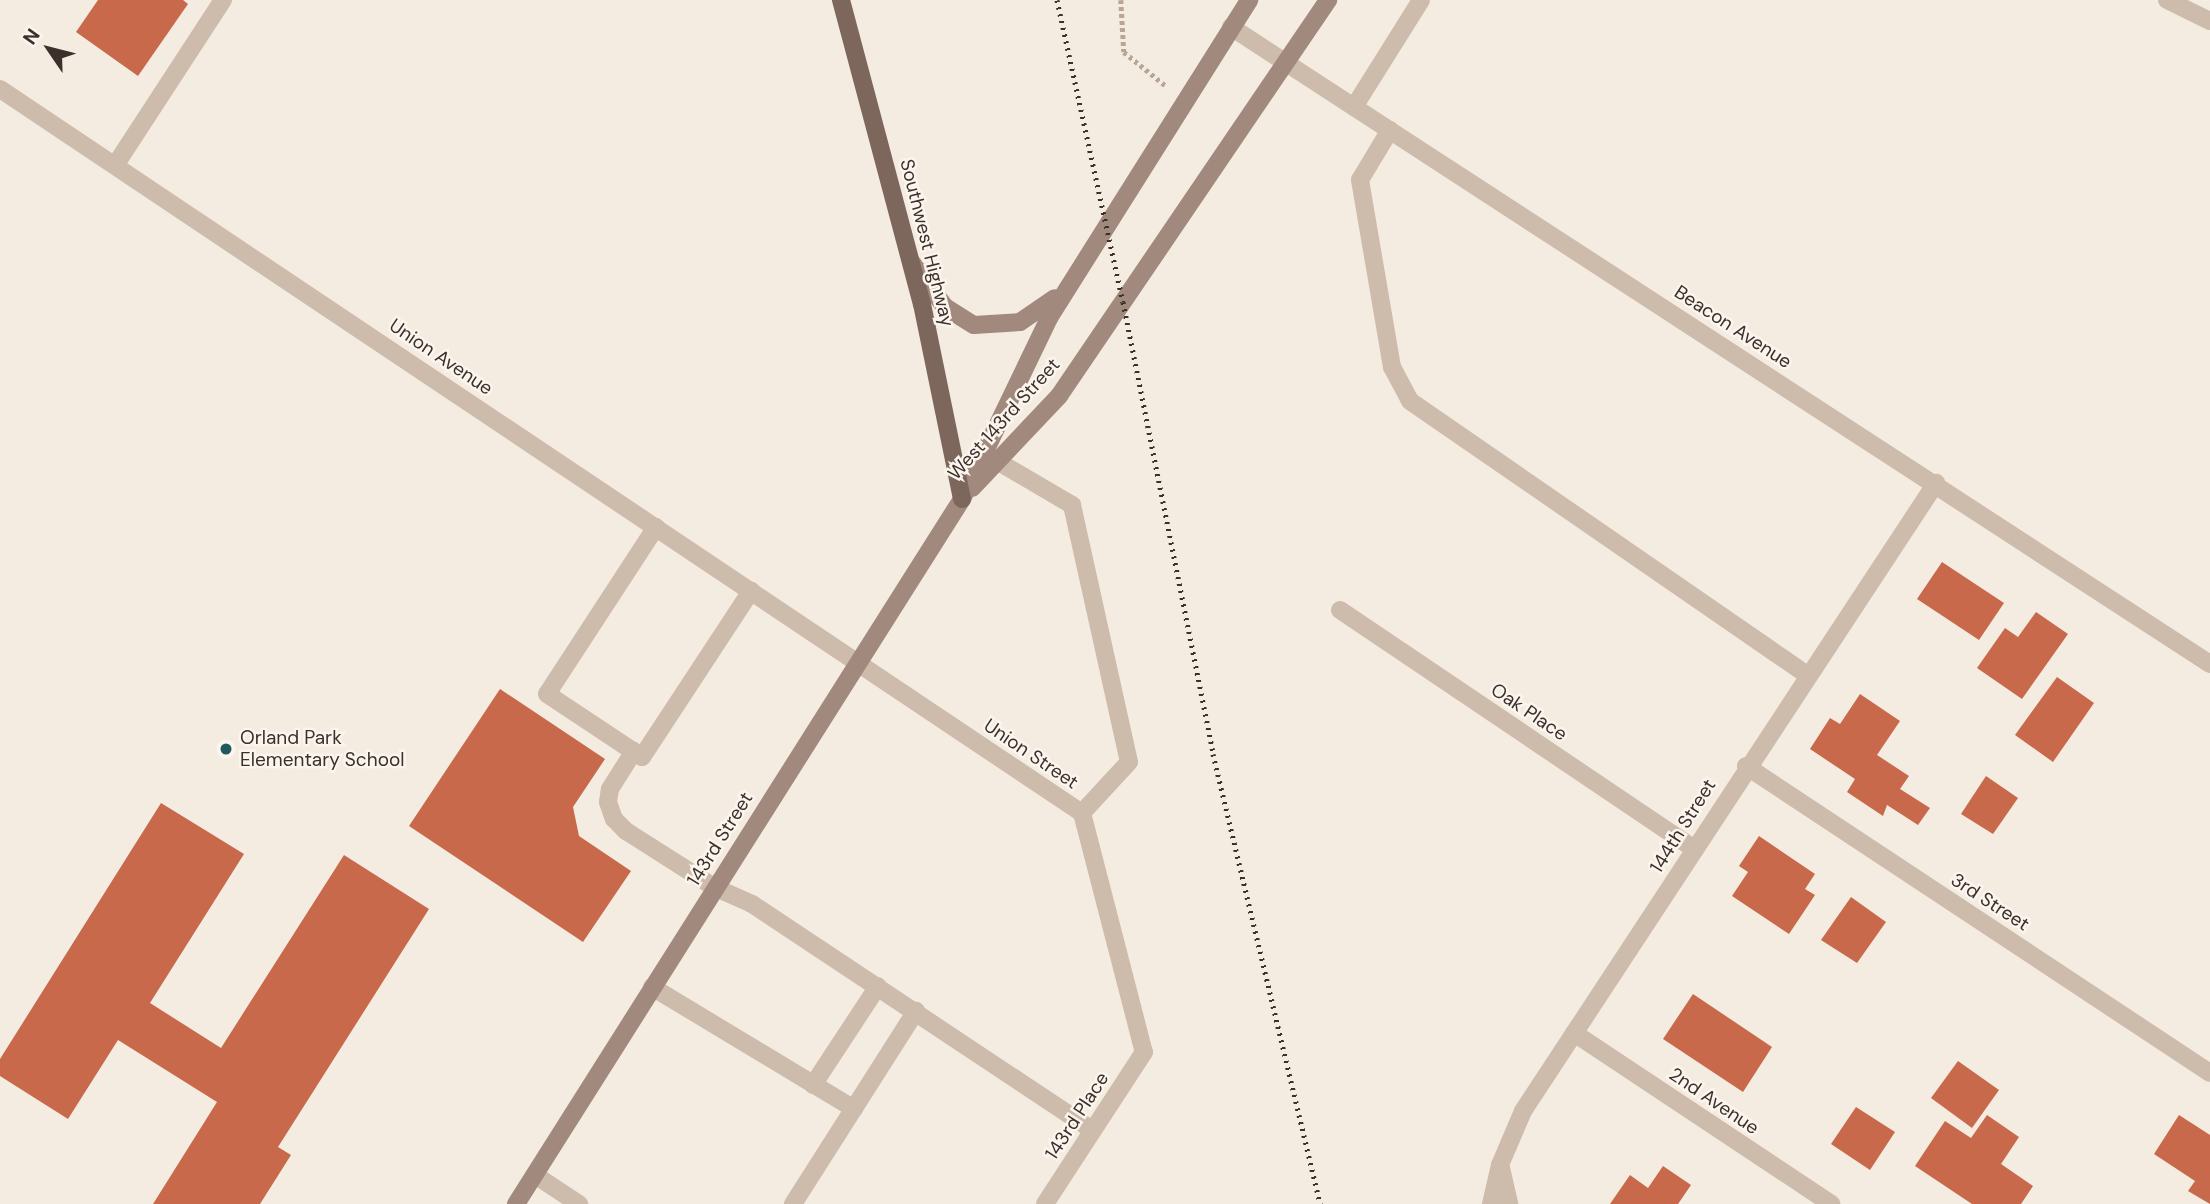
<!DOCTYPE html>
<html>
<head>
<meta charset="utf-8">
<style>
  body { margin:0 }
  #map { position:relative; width:2210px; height:1204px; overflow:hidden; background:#f4ebe1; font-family:"DM Sans",sans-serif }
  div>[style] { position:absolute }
  .building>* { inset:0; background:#c8694b }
  .path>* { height:4.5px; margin-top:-2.25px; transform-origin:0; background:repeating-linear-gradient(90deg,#b9a596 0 3.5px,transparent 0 7px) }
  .lane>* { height:18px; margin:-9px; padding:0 9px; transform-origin:9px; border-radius:9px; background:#cdbbac }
  .street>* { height:18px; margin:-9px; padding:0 9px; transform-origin:9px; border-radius:9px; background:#cdbbac }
  .secondary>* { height:18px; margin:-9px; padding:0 9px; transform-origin:9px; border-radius:9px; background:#a18a7d }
  .primary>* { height:18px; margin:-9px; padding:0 9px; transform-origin:9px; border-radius:9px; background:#7d675c }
  .rail>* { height:5px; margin-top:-2.5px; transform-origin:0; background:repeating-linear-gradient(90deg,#3b302b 0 2px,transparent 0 7px) }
  .dots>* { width:19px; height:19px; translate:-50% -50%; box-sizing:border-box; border:4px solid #fbf5ee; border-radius:50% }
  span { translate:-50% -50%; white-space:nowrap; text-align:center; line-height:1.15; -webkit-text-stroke:5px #fbf5ee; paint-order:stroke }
  .street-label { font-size:19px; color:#3b302b }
  .poi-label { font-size:19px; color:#3b302b }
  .left { translate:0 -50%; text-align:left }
  .north { position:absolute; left:14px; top:14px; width:70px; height:70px; -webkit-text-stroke:5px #fbf5ee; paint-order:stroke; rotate:305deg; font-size:19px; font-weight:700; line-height:28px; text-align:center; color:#3b302b }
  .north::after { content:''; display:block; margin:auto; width:24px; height:32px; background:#3b302b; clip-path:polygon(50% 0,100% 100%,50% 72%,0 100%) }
</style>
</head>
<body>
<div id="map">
  <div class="building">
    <div style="clip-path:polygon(98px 0,183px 0,188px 4px,138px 76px,76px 32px)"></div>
    <div style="clip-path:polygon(1942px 562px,2004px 603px,1979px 640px,1917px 599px)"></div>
    <div style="clip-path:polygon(2036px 612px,2068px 634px,2022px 699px,1977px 668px,2005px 628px,2018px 637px)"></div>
    <div style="clip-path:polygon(2057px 677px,2094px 703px,2053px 762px,2015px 735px)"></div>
    <div style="clip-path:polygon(500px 689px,605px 759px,573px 807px,579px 836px,631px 871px,583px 942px,409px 826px)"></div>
    <div style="clip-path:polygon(1860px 694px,1900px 721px,1877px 755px,1909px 776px,1900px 789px,1930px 808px,1918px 825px,1887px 805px,1883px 816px,1847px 792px,1855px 779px,1810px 749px,1830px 718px,1840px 724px)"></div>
    <div style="clip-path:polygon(1986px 776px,2018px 798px,1993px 834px,1961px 814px)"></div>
    <div style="clip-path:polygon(161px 803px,244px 854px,150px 1003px,221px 1048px,344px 855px,429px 909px,278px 1147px,291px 1155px,260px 1204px,153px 1204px,217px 1102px,118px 1040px,68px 1119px,0 1076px,0 1059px)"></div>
    <div style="clip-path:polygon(1759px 836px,1815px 874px,1805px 889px,1815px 895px,1789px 934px,1732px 896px,1748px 872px,1739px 866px)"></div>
    <div style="clip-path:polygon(1851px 897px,1886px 922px,1857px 963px,1821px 940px)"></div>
    <div style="clip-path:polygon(1693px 994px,1772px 1047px,1743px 1092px,1663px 1039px)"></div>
    <div style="clip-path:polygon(1958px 1061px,1999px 1090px,1972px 1128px,1931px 1098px)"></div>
    <div style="clip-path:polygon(1856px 1107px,1895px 1132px,1870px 1170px,1831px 1144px)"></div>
    <div style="clip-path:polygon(1987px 1115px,2019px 1137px,2001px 1164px,2033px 1186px,2021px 1204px,1972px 1204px,1915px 1166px,1945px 1121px,1971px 1138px)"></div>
    <div style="clip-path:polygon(2179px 1115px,2210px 1135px,2210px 1204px,2188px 1191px,2195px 1181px,2154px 1154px)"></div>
    <div style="clip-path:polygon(1663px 1166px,1691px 1185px,1678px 1204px,1610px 1204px,1630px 1175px,1648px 1188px)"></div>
  </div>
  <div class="path">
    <div style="left:1121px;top:0;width:52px;rotate:86.7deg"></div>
    <div style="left:1124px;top:52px;width:54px;rotate:39deg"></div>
  </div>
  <div class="lane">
    <div style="left:2167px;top:0;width:48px;rotate:26deg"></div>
    <div style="left:1354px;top:107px;width:126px;rotate:-57.9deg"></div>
    <div style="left:1390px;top:130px;width:58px;rotate:121deg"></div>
    <div style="left:1360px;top:180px;width:190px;rotate:80.3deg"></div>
    <div style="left:1392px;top:367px;width:38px;rotate:62deg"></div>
    <div style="left:1410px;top:401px;width:482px;rotate:34.6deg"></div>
    <div style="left:116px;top:164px;width:196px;rotate:-56.9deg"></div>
    <div style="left:985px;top:454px;width:101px;rotate:30.4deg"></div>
    <div style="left:1072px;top:505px;width:263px;rotate:77.5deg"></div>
    <div style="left:1129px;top:762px;width:69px;rotate:132.7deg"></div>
    <div style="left:656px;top:527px;width:199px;rotate:123.1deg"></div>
    <div style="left:547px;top:694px;width:114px;rotate:33.6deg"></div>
    <div style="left:642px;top:757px;width:199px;rotate:-56.7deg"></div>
    <div style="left:634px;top:751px;width:45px;rotate:122.3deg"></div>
    <div style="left:610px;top:789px;width:13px;rotate:99deg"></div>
    <div style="left:608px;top:802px;width:18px;rotate:71deg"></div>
    <div style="left:614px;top:819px;width:17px;rotate:45deg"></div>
    <div style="left:626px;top:831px;width:104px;rotate:32.5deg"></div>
    <div style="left:714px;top:887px;width:42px;rotate:24.1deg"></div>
    <div style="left:752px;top:904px;width:408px;rotate:33.6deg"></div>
    <div style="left:652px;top:987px;width:236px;rotate:31.1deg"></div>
    <div style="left:813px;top:1085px;width:118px;rotate:-56.7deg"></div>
    <div style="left:793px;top:1204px;width:229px;rotate:-57.5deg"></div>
  </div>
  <div class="street">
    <div style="left:1231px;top:27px;width:1168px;rotate:33.05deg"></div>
    <div style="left:0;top:89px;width:1302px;rotate:33.79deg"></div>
    <div style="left:1082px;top:813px;width:247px;rotate:75.5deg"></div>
    <div style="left:1144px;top:1052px;width:181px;rotate:123.1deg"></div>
    <div style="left:1340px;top:610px;width:427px;rotate:34deg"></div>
    <div style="left:1746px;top:766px;width:556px;rotate:33.49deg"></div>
    <div style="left:1574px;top:1033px;width:309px;rotate:33.6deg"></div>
    <div style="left:1501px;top:1168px;width:37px;rotate:77deg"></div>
    <div style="left:535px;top:1175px;width:53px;rotate:33.4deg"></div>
    <div style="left:1491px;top:1204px;width:40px;rotate:-77deg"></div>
    <div style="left:1500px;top:1165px;width:59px;rotate:-66.9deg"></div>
    <div style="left:1523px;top:1111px;width:752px;rotate:-56.67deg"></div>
  </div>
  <div class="secondary">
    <div style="left:912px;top:263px;width:55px;rotate:53.1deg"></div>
    <div style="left:945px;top:307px;width:34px;rotate:32deg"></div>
    <div style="left:974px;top:325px;width:46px;rotate:-3.7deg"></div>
    <div style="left:1020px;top:322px;width:42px;rotate:-34.4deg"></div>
    <div style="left:972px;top:488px;width:127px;rotate:-46.6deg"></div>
    <div style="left:1059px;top:396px;width:479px;rotate:-55.8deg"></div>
    <div style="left:516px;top:1204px;width:834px;rotate:-57.68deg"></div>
    <div style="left:962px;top:499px;width:201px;rotate:-64.3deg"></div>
    <div style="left:1049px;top:318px;width:376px;rotate:-57.8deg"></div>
  </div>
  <div class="primary">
    <div style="left:841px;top:0;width:315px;rotate:75.1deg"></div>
    <div style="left:922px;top:304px;width:199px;rotate:78.4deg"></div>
  </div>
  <div class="rail">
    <div style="left:1057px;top:0;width:309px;rotate:77.7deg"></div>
    <div style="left:1123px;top:302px;width:461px;rotate:78.7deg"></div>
    <div style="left:1213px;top:754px;width:463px;rotate:76.6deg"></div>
  </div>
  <div class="dots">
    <div style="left:226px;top:749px;background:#1f5a5e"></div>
  </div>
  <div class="street-label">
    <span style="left:927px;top:243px;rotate:76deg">Southwest Highway</span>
    <span style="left:1733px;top:327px;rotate:33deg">Beacon Avenue</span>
    <span style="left:441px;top:357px;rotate:34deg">Union Avenue</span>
    <span style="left:1004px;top:419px;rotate:-48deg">West 143rd Street</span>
    <span style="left:1529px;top:712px;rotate:34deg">Oak Place</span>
    <span style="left:1031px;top:754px;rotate:34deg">Union Street</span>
    <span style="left:1683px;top:826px;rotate:-58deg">144th Street</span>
    <span style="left:720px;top:839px;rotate:-58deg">143rd Street</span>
    <span style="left:1990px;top:902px;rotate:33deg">3rd Street</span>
    <span style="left:1714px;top:1101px;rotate:34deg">2nd Avenue</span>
    <span style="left:1077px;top:1116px;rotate:-57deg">143rd Place</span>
  </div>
  <div class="poi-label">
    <span class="left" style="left:240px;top:749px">Orland Park<br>Elementary School</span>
  </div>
  <div class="north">N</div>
</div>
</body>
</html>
